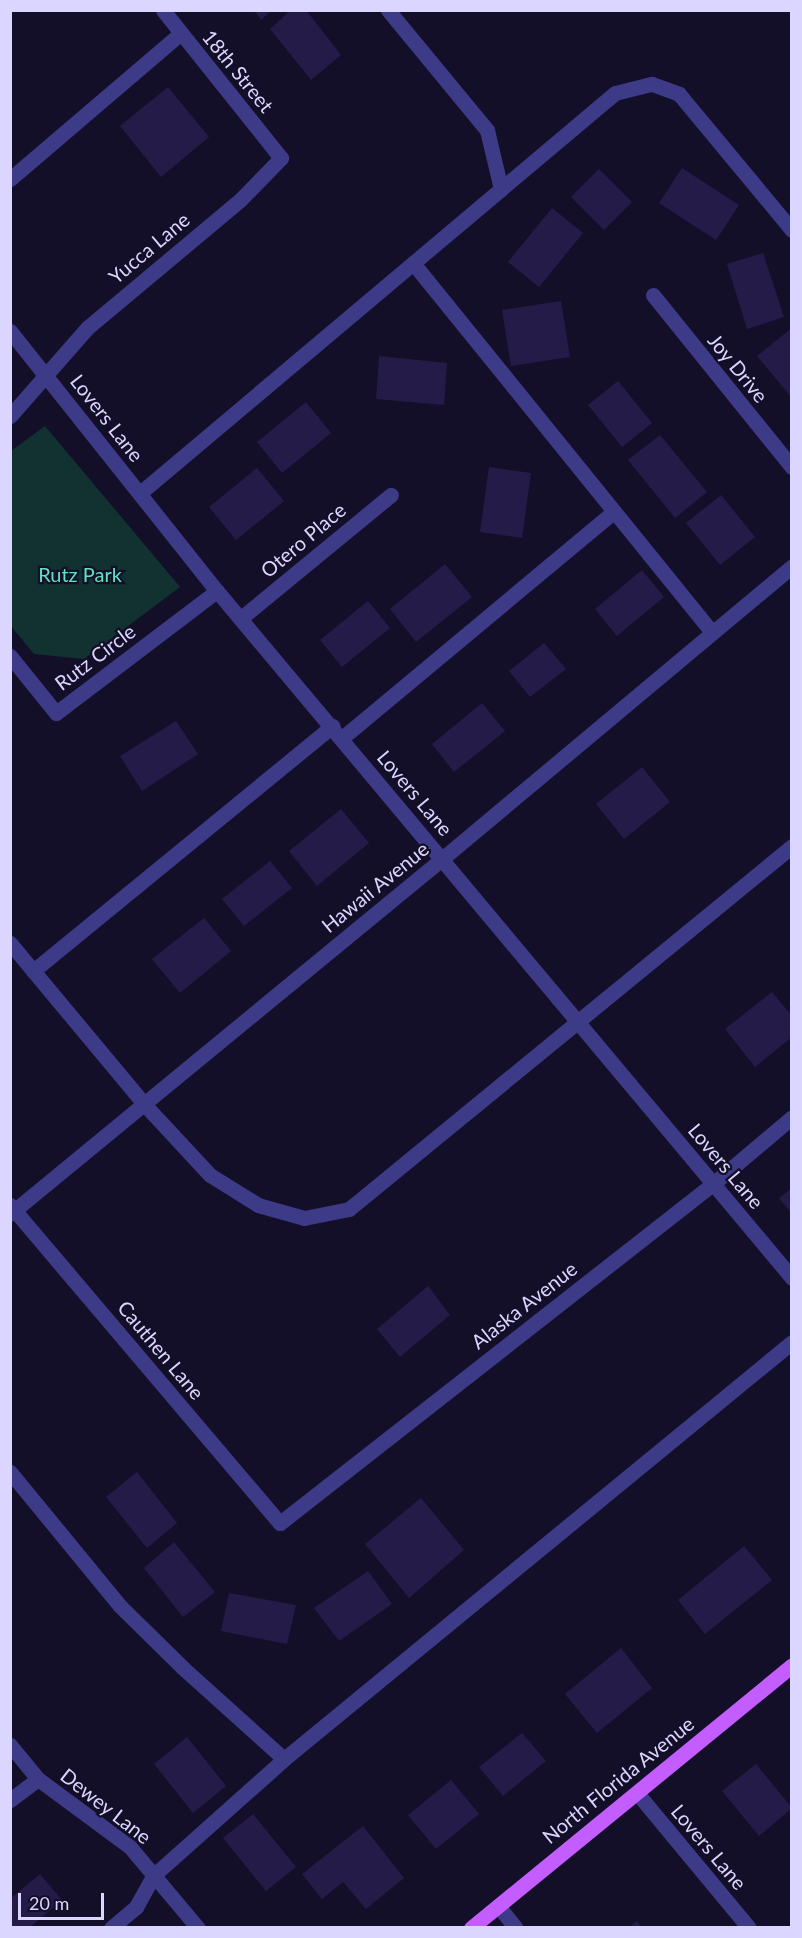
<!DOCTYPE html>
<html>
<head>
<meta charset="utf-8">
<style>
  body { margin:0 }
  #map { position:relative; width:802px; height:1938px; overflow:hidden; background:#140f28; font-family:Lato,sans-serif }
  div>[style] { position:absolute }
  .green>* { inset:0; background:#123231 }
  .building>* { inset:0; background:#251b49 }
  .minor>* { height:15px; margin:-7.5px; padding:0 7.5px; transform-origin:7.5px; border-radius:7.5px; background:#3d3a87 }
  .major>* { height:15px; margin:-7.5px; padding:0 7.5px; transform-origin:7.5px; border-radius:7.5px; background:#c35dff }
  span { translate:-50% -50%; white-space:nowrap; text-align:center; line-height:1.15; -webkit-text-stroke:4.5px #140f28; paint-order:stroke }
  .street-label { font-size:20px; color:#dbd6ff }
  .park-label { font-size:20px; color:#60e1c1 }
  .frame { position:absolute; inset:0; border:12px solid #dbd6ff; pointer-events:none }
  .scale { position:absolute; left:18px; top:1893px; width:86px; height:27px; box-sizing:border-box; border:3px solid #dbd6ff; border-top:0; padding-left:8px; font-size:18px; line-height:21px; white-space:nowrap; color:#dbd6ff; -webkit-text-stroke:4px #140f28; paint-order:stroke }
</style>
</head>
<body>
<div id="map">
  <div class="green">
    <div style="clip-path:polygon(45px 426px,180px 587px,84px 659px,34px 654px,11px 626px,11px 451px)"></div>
  </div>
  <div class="building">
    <div style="clip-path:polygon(254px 10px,272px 10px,261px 20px)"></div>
    <div style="clip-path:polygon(291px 10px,306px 10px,341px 55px,311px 80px,270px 29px)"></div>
    <div style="clip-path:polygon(168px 87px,209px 137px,161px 177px,120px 126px)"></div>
    <div style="clip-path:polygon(682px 168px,739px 205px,716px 240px,659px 203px)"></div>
    <div style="clip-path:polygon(599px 169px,632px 202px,604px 230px,571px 197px)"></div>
    <div style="clip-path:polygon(552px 208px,583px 233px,539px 287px,508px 262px)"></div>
    <div style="clip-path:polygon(763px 253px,784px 317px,747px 329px,727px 264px)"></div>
    <div style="clip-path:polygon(561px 301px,570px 357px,511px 366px,502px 310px)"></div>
    <div style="clip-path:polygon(792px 328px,792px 398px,757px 356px)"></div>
    <div style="clip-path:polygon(379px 356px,447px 363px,444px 405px,376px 399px)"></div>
    <div style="clip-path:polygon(618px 381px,652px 423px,622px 447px,588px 405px)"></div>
    <div style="clip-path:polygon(306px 402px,331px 433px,282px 473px,257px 442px)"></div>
    <div style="clip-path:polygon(660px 435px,707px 492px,675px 518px,628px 460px)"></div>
    <div style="clip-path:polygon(489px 467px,531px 473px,522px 538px,480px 532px)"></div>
    <div style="clip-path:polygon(257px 468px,284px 501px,236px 540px,209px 507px)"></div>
    <div style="clip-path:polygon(721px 495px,755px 537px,720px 565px,686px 523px)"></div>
    <div style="clip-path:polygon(445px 564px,472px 597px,416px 642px,390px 609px)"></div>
    <div style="clip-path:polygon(642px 570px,664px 597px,617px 636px,595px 609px)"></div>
    <div style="clip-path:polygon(368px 601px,390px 628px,342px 667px,320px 640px)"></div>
    <div style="clip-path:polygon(544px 643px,566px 669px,530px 697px,509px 671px)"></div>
    <div style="clip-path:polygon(482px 703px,505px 731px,454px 772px,432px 744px)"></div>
    <div style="clip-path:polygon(176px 721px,198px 754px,142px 791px,120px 756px)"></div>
    <div style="clip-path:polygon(642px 767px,670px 802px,624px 839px,596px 804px)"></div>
    <div style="clip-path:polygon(341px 809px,369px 843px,317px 886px,289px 851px)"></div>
    <div style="clip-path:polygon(270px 861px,292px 888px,244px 926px,222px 899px)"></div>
    <div style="clip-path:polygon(204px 918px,231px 951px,180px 993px,152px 959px)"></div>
    <div style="clip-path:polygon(772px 992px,792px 1016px,792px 1037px,755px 1067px,725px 1029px)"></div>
    <div style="clip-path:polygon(792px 1188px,792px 1214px,779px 1198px)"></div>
    <div style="clip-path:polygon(428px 1286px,450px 1315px,400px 1357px,377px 1329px)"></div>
    <div style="clip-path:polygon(137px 1472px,177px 1523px,147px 1548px,106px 1497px)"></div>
    <div style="clip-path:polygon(421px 1498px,464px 1550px,409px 1598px,365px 1544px)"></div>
    <div style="clip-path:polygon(174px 1542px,215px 1592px,183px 1617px,144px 1568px)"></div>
    <div style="clip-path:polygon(744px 1546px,772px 1580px,705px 1634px,678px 1600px)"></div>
    <div style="clip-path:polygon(368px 1571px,392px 1604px,339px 1641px,314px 1608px)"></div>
    <div style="clip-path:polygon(229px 1593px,296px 1605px,287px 1644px,221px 1631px)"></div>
    <div style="clip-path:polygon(621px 1648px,652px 1688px,597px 1733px,565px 1694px)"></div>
    <div style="clip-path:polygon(522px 1733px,546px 1761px,503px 1796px,479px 1767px)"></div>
    <div style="clip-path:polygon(187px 1737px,226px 1786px,193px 1813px,154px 1764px)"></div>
    <div style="clip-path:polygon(756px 1764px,792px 1808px,759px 1836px,722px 1791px)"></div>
    <div style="clip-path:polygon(451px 1780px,479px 1814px,436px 1849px,408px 1815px)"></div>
    <div style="clip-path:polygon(253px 1814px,296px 1867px,266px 1891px,223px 1838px)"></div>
    <div style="clip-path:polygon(363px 1826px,404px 1878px,366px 1909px,343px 1882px,322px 1899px,302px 1874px)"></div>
    <div style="clip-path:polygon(40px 1874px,62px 1900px,29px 1928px,10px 1928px,10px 1899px)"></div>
    <div style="clip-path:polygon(637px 1921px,642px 1928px,628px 1928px)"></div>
  </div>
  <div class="minor">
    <div style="left:388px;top:10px;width:156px;rotate:50.5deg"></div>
    <div style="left:487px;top:130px;width:61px;rotate:76.7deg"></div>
    <div style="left:10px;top:179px;width:225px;rotate:-40.5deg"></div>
    <div style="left:413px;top:263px;width:475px;rotate:51deg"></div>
    <div style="left:653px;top:295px;width:221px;rotate:51.1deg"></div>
    <div style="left:10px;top:331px;width:332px;rotate:51.5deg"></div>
    <div style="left:217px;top:591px;width:896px;rotate:50.07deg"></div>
    <div style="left:10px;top:416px;width:117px;rotate:-48.8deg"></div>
    <div style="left:87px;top:328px;width:199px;rotate:-39.9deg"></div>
    <div style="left:240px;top:200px;width:59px;rotate:-45.7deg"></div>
    <div style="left:281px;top:158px;width:189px;rotate:-128.6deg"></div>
    <div style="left:140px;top:493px;width:621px;rotate:-40.1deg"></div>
    <div style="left:615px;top:93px;width:38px;rotate:-14deg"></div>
    <div style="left:652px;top:84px;width:29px;rotate:20deg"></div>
    <div style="left:679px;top:94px;width:177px;rotate:50.3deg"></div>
    <div style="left:241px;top:618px;width:194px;rotate:-39.4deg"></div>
    <div style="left:10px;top:656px;width:73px;rotate:51.1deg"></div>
    <div style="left:56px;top:713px;width:202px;rotate:-37.2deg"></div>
    <div style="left:342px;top:738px;width:354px;rotate:-39.8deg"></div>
    <div style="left:10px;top:943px;width:209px;rotate:50.2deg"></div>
    <div style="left:144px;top:1104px;width:97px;rotate:47.1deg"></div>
    <div style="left:210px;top:1175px;width:57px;rotate:32deg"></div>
    <div style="left:258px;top:1205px;width:48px;rotate:15.8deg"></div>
    <div style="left:304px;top:1218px;width:46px;rotate:-11.3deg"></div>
    <div style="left:349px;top:1209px;width:573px;rotate:-39.33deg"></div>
    <div style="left:33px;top:971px;width:387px;rotate:-39.3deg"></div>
    <div style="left:10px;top:1205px;width:417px;rotate:49.7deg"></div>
    <div style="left:280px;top:1523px;width:551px;rotate:-38.08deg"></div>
    <div style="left:714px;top:1183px;width:102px;rotate:-40.2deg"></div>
    <div style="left:10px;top:1214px;width:561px;rotate:-39.43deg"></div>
    <div style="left:443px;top:858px;width:455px;rotate:-39.9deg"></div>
    <div style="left:10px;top:1472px;width:173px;rotate:50.6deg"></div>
    <div style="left:120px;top:1606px;width:88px;rotate:44.5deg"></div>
    <div style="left:183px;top:1668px;width:136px;rotate:42deg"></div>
    <div style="left:10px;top:1745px;width:44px;rotate:50.5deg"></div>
    <div style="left:38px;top:1779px;width:114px;rotate:36.5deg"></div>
    <div style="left:130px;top:1847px;width:106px;rotate:50deg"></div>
    <div style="left:637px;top:1793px;width:175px;rotate:50.3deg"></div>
    <div style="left:10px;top:1800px;width:35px;rotate:-37deg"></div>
    <div style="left:498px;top:1906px;width:28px;rotate:51deg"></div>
    <div style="left:111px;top:1928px;width:33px;rotate:-40deg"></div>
    <div style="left:136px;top:1907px;width:37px;rotate:-61deg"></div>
    <div style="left:154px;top:1875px;width:174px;rotate:-41.7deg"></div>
    <div style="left:284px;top:1759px;width:657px;rotate:-39.38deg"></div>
  </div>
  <div class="major">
    <div style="left:471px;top:1928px;width:415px;rotate:-39.3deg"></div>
  </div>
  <div class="street-label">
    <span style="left:238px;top:71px;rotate:51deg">18th Street</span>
    <span style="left:149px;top:248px;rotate:-40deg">Yucca Lane</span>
    <span style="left:738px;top:368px;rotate:51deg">Joy Drive</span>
    <span style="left:107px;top:418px;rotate:52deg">Lovers Lane</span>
    <span style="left:303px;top:540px;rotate:-40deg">Otero Place</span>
    <span style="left:95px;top:657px;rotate:-37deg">Rutz Circle</span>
    <span style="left:415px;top:793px;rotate:50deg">Lovers Lane</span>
    <span style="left:375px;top:887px;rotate:-39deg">Hawaii Avenue</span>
    <span style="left:726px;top:1166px;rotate:50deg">Lovers Lane</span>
    <span style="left:524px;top:1305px;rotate:-38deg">Alaska Avenue</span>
    <span style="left:161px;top:1350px;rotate:50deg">Cauthen Lane</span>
    <span style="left:618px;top:1780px;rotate:-39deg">North Florida Avenue</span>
    <span style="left:106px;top:1806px;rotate:38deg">Dewey Lane</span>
    <span style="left:709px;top:1847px;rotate:50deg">Lovers Lane</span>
  </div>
  <div class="park-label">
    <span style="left:80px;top:574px">Rutz Park</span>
  </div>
  <div class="frame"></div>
  <div class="scale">20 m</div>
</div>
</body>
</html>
